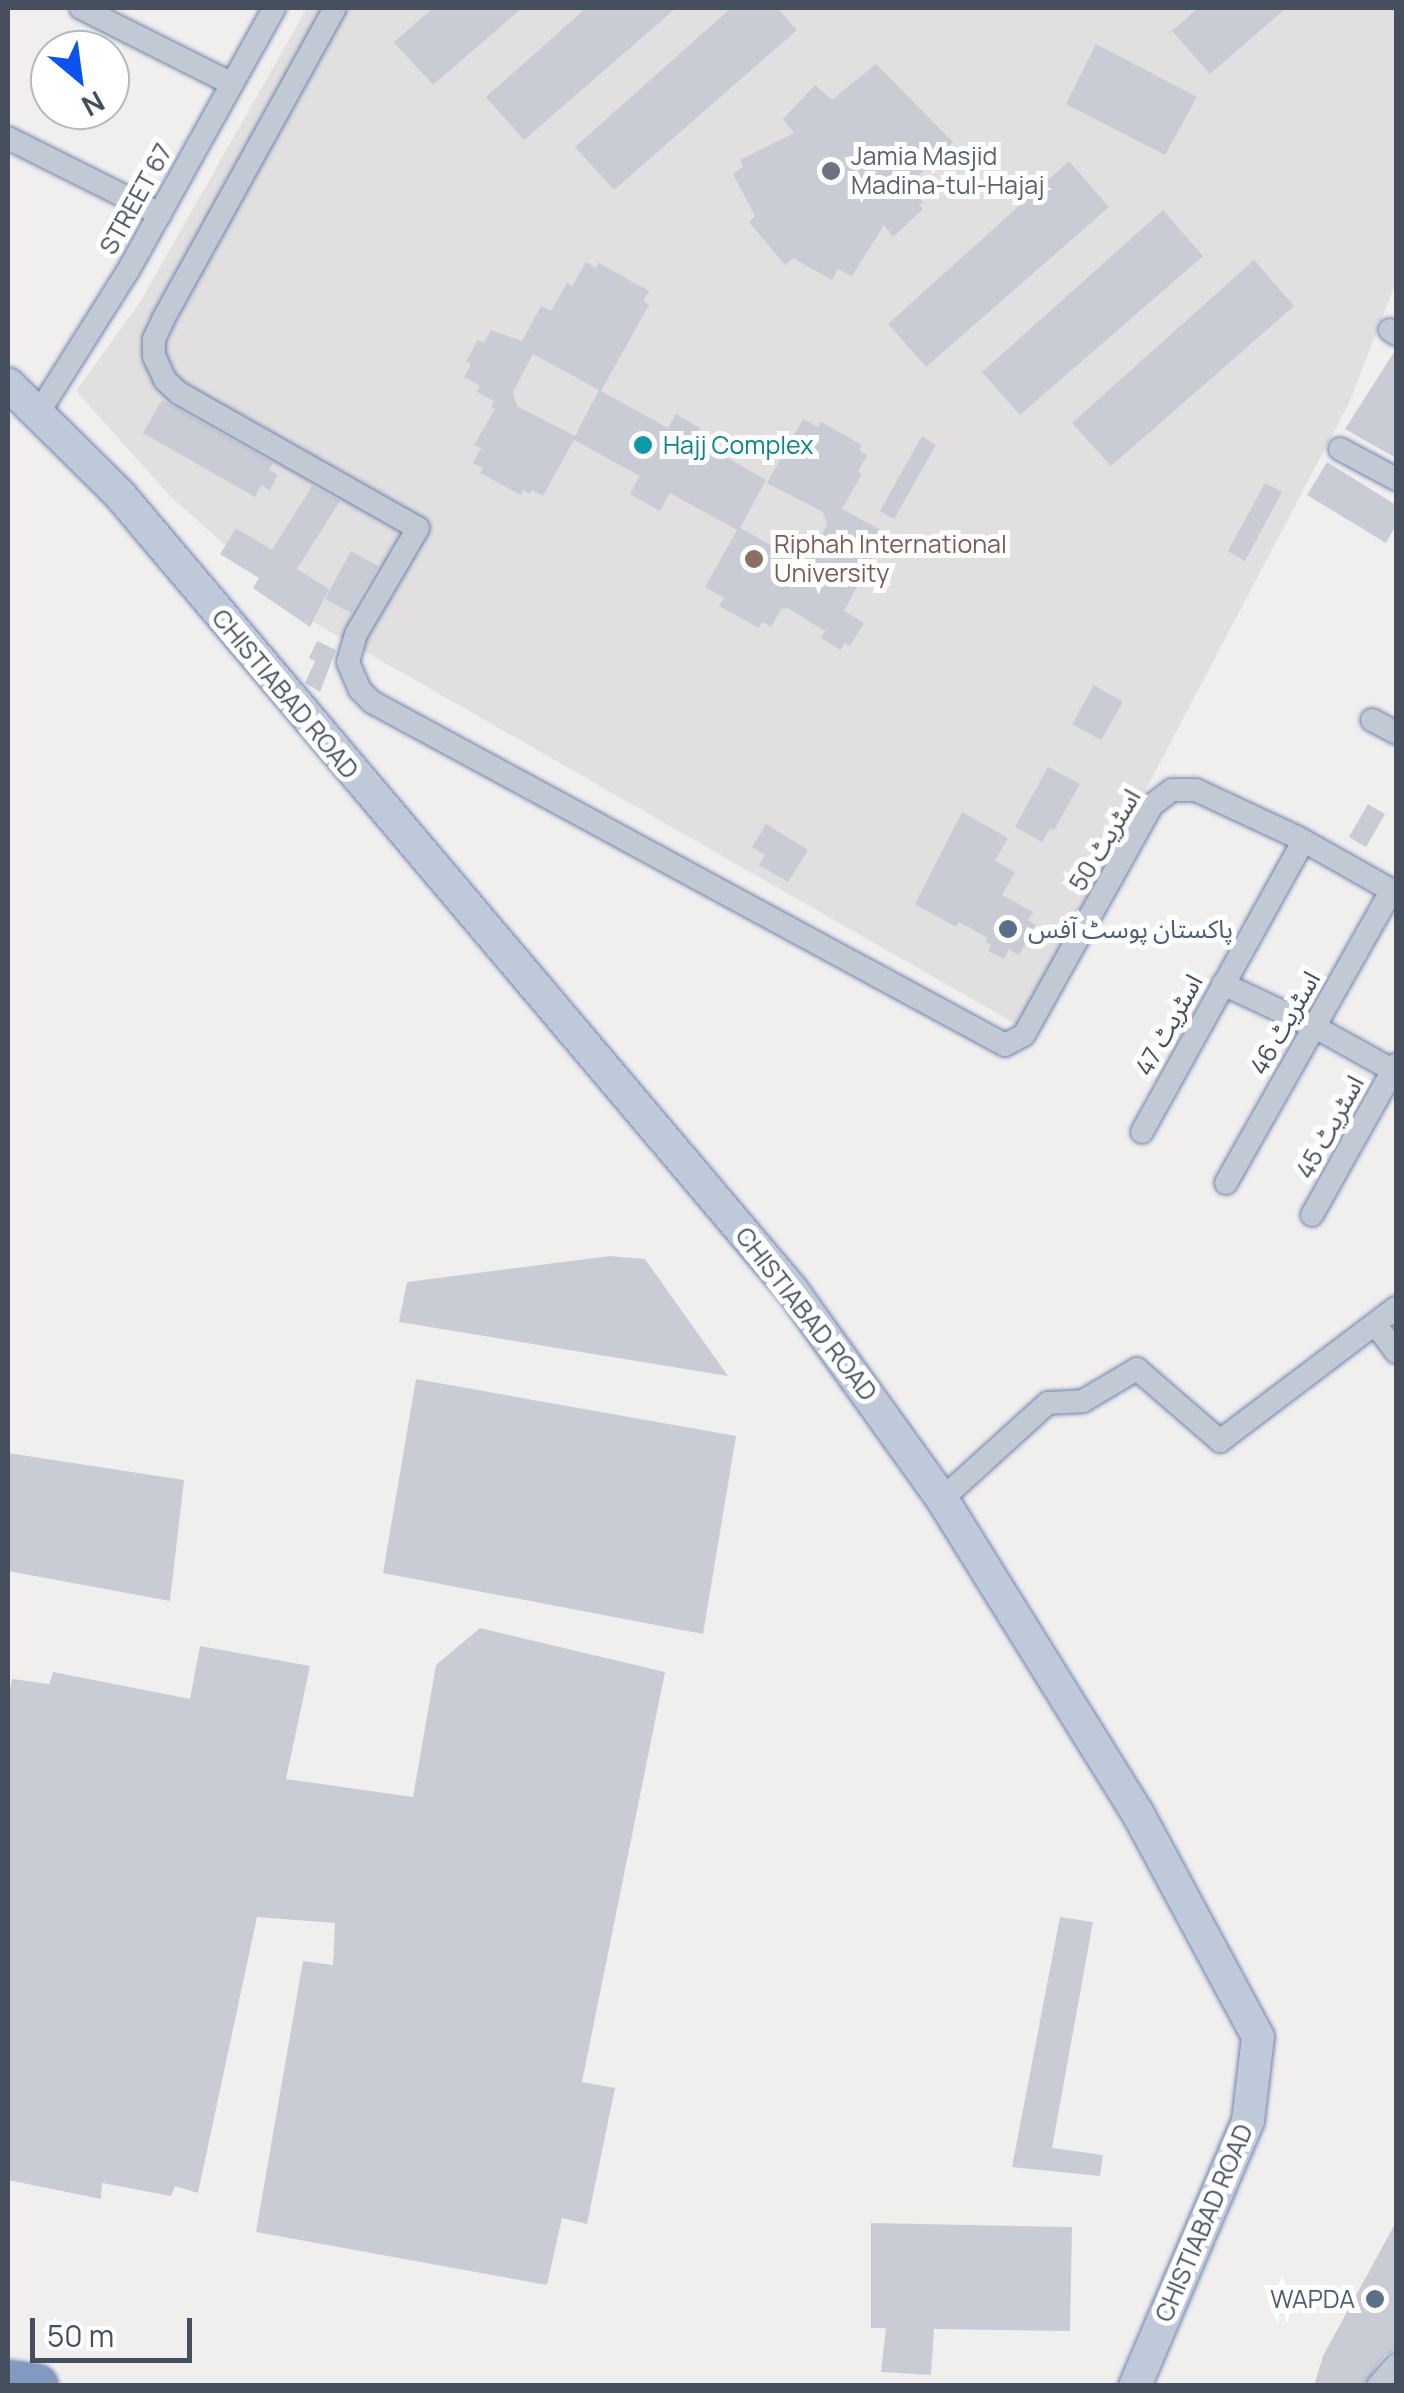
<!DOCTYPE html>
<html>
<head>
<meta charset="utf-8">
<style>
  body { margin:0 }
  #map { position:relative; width:1404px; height:2393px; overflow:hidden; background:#f1eeee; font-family:Manrope,"Noto Sans Arabic",sans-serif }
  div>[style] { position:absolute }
  .education>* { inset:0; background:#e2dfe0 }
  .building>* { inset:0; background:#caccd5 }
  .roads { filter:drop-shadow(0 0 2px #6d84ad) drop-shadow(0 0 2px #6d84ad) }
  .street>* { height:22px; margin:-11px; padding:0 11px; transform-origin:11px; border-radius:11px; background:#c1c9d5 }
  .secondary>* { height:32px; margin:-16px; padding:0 16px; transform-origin:16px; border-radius:16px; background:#bfc9d9 }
  .highway>* { height:42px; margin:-21px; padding:0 21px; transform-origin:21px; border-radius:21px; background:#8299c2 }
  .dots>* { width:28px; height:28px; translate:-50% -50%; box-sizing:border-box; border:5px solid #fff; border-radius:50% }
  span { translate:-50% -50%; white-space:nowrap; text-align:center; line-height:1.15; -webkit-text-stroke:10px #fff; paint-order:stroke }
  .worship-label { font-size:25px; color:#5b616d }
  .left { translate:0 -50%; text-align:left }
  .street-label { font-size:25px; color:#454f5d }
  .culture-label { font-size:25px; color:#0d838f }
  .education-label { font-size:25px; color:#785e54 }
  .service-label { font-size:25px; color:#4e5e75 }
  .right { translate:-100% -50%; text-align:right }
  .frame { position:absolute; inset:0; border:10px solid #454f5d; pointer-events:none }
  .north { position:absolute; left:30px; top:30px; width:100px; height:100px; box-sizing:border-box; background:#fff; border:2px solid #b5b9be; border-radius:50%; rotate:151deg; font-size:28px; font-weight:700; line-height:40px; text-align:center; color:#454f5d }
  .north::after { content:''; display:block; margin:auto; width:35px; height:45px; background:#0a53ef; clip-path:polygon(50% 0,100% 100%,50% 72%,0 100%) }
  .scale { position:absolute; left:30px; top:2318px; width:162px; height:45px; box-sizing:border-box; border:5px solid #454f5d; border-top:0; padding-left:12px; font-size:30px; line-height:35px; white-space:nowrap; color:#454f5d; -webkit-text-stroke:8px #fff; paint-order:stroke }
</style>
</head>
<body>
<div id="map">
  <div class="education">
    <div style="clip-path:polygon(307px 8px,1396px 8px,1396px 282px,1349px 403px,1021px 1027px,310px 620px,171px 497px,76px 391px,140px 302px)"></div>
  </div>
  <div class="building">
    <div style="clip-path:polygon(433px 8px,522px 8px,433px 85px,394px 42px)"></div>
    <div style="clip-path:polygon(586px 8px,676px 8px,524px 140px,486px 97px)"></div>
    <div style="clip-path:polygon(731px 8px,777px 8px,797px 30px,614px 190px,575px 147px)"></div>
    <div style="clip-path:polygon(1198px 8px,1286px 8px,1210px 74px,1172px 31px)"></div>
    <div style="clip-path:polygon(1096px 44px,1197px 97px,1165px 155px,1066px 104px)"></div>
    <div style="clip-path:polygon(876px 64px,953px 142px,908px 186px,923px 202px,919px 205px,923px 209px,893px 237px,884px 225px,852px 276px,838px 269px,832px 280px,793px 258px,785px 265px,749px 222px,755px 216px,733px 174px,743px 167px,740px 160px,794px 133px,783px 119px,815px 85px,832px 100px)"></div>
    <div style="clip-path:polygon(1069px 161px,1109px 207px,926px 367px,888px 324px)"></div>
    <div style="clip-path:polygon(1163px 210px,1203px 256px,1020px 415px,982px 372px)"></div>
    <div style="clip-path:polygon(1254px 260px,1294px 306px,1111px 466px,1072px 423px)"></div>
    <div style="clip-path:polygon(evenodd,586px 262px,596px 268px,599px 263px,649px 291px,643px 301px,649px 305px,601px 391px,668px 428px,676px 414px,700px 428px,694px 439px,766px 480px,740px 528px,798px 560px,811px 556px,827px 525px,823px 512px,767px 483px,803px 419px,818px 427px,821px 422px,862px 445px,859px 450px,867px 455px,858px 472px,862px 474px,842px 509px,886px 533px,844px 611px,864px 623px,850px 646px,845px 643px,840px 650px,821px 638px,825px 631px,788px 608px,781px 609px,771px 627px,762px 622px,759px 628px,719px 606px,724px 598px,705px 587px,737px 530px,670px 493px,660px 511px,630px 494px,640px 476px,574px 440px,543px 496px,532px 490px,530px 494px,523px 490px,521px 495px,480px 473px,483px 468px,473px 463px,481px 448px,474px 445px,495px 409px,491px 407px,494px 401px,477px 392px,480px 386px,464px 377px,471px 364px,466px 361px,478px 340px,484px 343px,491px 330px,522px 341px,541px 306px,551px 311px,567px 283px,572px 286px,586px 262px,533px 354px,599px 390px,575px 436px,517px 406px,513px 392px,533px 354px)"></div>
    <div style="clip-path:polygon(1396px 349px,1396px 458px,1345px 429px)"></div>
    <div style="clip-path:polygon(162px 400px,273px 463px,269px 470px,278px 475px,270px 490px,261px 485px,255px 497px,143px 433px)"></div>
    <div style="clip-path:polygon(922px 436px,936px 445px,894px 519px,880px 511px)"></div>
    <div style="clip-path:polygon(1327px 462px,1396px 505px,1396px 525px,1386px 543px,1307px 495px)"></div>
    <div style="clip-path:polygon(1265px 483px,1282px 492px,1245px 561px,1228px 551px)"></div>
    <div style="clip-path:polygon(312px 486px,340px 501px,297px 569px,329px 589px,310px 627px,253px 588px,259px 578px,220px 554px,236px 528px,272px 550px)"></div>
    <div style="clip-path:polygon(351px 551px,378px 566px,351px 613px,325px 599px)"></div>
    <div style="clip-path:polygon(317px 641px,336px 650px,320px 692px,305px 683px,315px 661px,309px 658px)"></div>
    <div style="clip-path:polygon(1094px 685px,1123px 702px,1101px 740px,1072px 724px)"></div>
    <div style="clip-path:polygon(1048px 767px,1080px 784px,1054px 830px,1050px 828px,1042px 842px,1015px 827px)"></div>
    <div style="clip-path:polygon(1368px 804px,1385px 814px,1366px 847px,1349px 837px)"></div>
    <div style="clip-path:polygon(962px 812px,1008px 838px,995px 861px,1015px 872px,1002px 895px,1033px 912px,1028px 920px,1036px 925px,1019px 955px,1009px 949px,1004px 959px,988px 951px,991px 945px,986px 942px,988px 938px,959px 922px,956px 927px,915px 904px)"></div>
    <div style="clip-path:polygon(766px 824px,808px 850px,788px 882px,759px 865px,765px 855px,752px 847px)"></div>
    <div style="clip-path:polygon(610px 1256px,645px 1259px,728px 1376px,399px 1322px,407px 1282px)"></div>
    <div style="clip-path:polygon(416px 1379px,736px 1436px,703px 1634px,383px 1573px)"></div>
    <div style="clip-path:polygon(8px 1453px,184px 1480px,170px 1601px,8px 1571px)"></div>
    <div style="clip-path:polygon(480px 1628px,665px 1672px,582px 2082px,615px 2088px,587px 2224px,562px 2218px,547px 2285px,256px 2232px,303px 1961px,333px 1965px,335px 1923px,257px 1917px,198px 2193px,175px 2186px,171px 2196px,102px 2183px,101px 2199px,8px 2180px,8px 1699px,12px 1679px,49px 1684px,53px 1672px,190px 1699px,200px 1646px,310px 1666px,286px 1779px,413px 1797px,436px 1665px)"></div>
    <div style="clip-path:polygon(1060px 1917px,1093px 1922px,1052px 2148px,1103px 2155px,1100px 2176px,1012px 2167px)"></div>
    <div style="clip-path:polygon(1396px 2222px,1396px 2350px,1385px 2355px,1363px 2386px,1314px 2386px,1323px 2356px)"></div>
    <div style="clip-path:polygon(871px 2223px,1072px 2227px,1070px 2331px,934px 2329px,931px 2375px,881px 2372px,886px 2328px,871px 2328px)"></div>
  </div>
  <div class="roads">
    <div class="street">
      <div style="left:81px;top:8px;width:169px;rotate:26.7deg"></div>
      <div style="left:335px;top:8px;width:356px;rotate:118.9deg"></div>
      <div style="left:163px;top:320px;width:21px;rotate:115deg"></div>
      <div style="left:154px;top:339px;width:17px;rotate:90deg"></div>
      <div style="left:154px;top:356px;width:26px;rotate:65deg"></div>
      <div style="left:165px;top:380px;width:19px;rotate:43deg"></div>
      <div style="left:179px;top:393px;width:274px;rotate:29.5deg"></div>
      <div style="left:418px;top:528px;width:123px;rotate:120.3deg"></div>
      <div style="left:356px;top:634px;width:29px;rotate:106deg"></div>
      <div style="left:348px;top:662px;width:30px;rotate:67deg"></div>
      <div style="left:360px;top:690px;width:17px;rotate:45deg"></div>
      <div style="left:372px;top:702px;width:720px;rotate:28.45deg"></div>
      <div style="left:1005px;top:1045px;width:21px;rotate:-28deg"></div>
      <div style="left:1024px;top:1035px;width:263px;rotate:-60.9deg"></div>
      <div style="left:1152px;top:805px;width:25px;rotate:-37deg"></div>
      <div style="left:1172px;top:790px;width:24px"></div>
      <div style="left:1196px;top:790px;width:111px;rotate:25deg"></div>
      <div style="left:1297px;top:837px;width:114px;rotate:29.5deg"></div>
      <div style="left:8px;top:138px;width:170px;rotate:26.6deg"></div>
      <div style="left:1390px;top:330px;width:7px;rotate:34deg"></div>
      <div style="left:39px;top:412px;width:169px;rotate:-57.8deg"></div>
      <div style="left:129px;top:269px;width:299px;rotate:-60.9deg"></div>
      <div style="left:1340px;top:449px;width:64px;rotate:28.2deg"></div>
      <div style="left:1372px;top:720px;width:27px;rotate:28deg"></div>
      <div style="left:1223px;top:984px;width:102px;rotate:25.1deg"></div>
      <div style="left:1315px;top:1027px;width:93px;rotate:29.1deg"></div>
      <div style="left:1142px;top:1132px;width:333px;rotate:-61deg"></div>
      <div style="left:1226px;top:1183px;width:337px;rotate:-60.5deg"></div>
      <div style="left:1312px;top:1215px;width:172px;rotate:-60.8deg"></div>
      <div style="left:1375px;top:1324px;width:35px;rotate:53deg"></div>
      <div style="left:942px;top:1499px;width:143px;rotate:-42.2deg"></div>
      <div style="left:1048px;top:1403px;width:35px;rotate:-3deg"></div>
      <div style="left:1083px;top:1401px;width:63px;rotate:-30.7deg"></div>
      <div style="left:1137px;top:1369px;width:110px;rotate:40.9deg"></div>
      <div style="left:1220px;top:1441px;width:221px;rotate:-37.1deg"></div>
      <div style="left:1378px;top:2386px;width:28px;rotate:-49deg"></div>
    </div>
    <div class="secondary">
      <div style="left:8px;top:384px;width:158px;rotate:44.7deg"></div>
      <div style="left:120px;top:495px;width:1041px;rotate:49.79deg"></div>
      <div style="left:792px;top:1290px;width:257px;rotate:54.3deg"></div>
      <div style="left:942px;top:1499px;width:369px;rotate:58.1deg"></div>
      <div style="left:1137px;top:1812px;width:255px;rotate:61.7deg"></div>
      <div style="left:1258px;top:2037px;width:85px;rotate:96.8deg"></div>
      <div style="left:1248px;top:2121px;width:288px;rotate:113.1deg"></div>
    </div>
    <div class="highway">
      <div style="left:8px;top:2382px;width:29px;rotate:8deg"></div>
    </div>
  </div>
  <div class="dots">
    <div style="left:831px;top:171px;background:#6b7280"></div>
    <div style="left:643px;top:445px;background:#0f9aa8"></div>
    <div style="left:754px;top:559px;background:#8d6e63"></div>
    <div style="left:1008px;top:929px;background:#5c6f8a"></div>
    <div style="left:1375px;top:2299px;background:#5c6f8a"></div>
  </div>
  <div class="worship-label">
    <span class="left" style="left:851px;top:171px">Jamia Masjid<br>Madina-tul-Hajaj</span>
  </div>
  <div class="street-label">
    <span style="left:136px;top:199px;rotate:-61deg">STREET 67</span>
    <span style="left:285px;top:694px;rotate:50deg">CHISTIABAD ROAD</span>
    <span style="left:1105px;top:840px;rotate:-59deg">اسٹریٹ 50</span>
    <span style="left:1285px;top:1023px;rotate:-60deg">اسٹریٹ 46</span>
    <span style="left:1169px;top:1025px;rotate:-61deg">اسٹریٹ 47</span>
    <span style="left:1330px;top:1127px;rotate:-61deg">اسٹریٹ 45</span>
    <span style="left:806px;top:1314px;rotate:52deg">CHISTIABAD ROAD</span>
    <span style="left:1204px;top:2223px;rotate:-67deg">CHISTIABAD ROAD</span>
  </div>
  <div class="culture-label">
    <span class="left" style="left:663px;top:445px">Hajj Complex</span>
  </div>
  <div class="education-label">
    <span class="left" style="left:774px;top:559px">Riphah International<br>University</span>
  </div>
  <div class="service-label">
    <span class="left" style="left:1028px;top:929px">پاکستان پوسٹ آفس</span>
    <span class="right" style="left:1355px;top:2299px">WAPDA</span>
  </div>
  <div class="frame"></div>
  <div class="north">N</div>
  <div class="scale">50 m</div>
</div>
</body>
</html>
